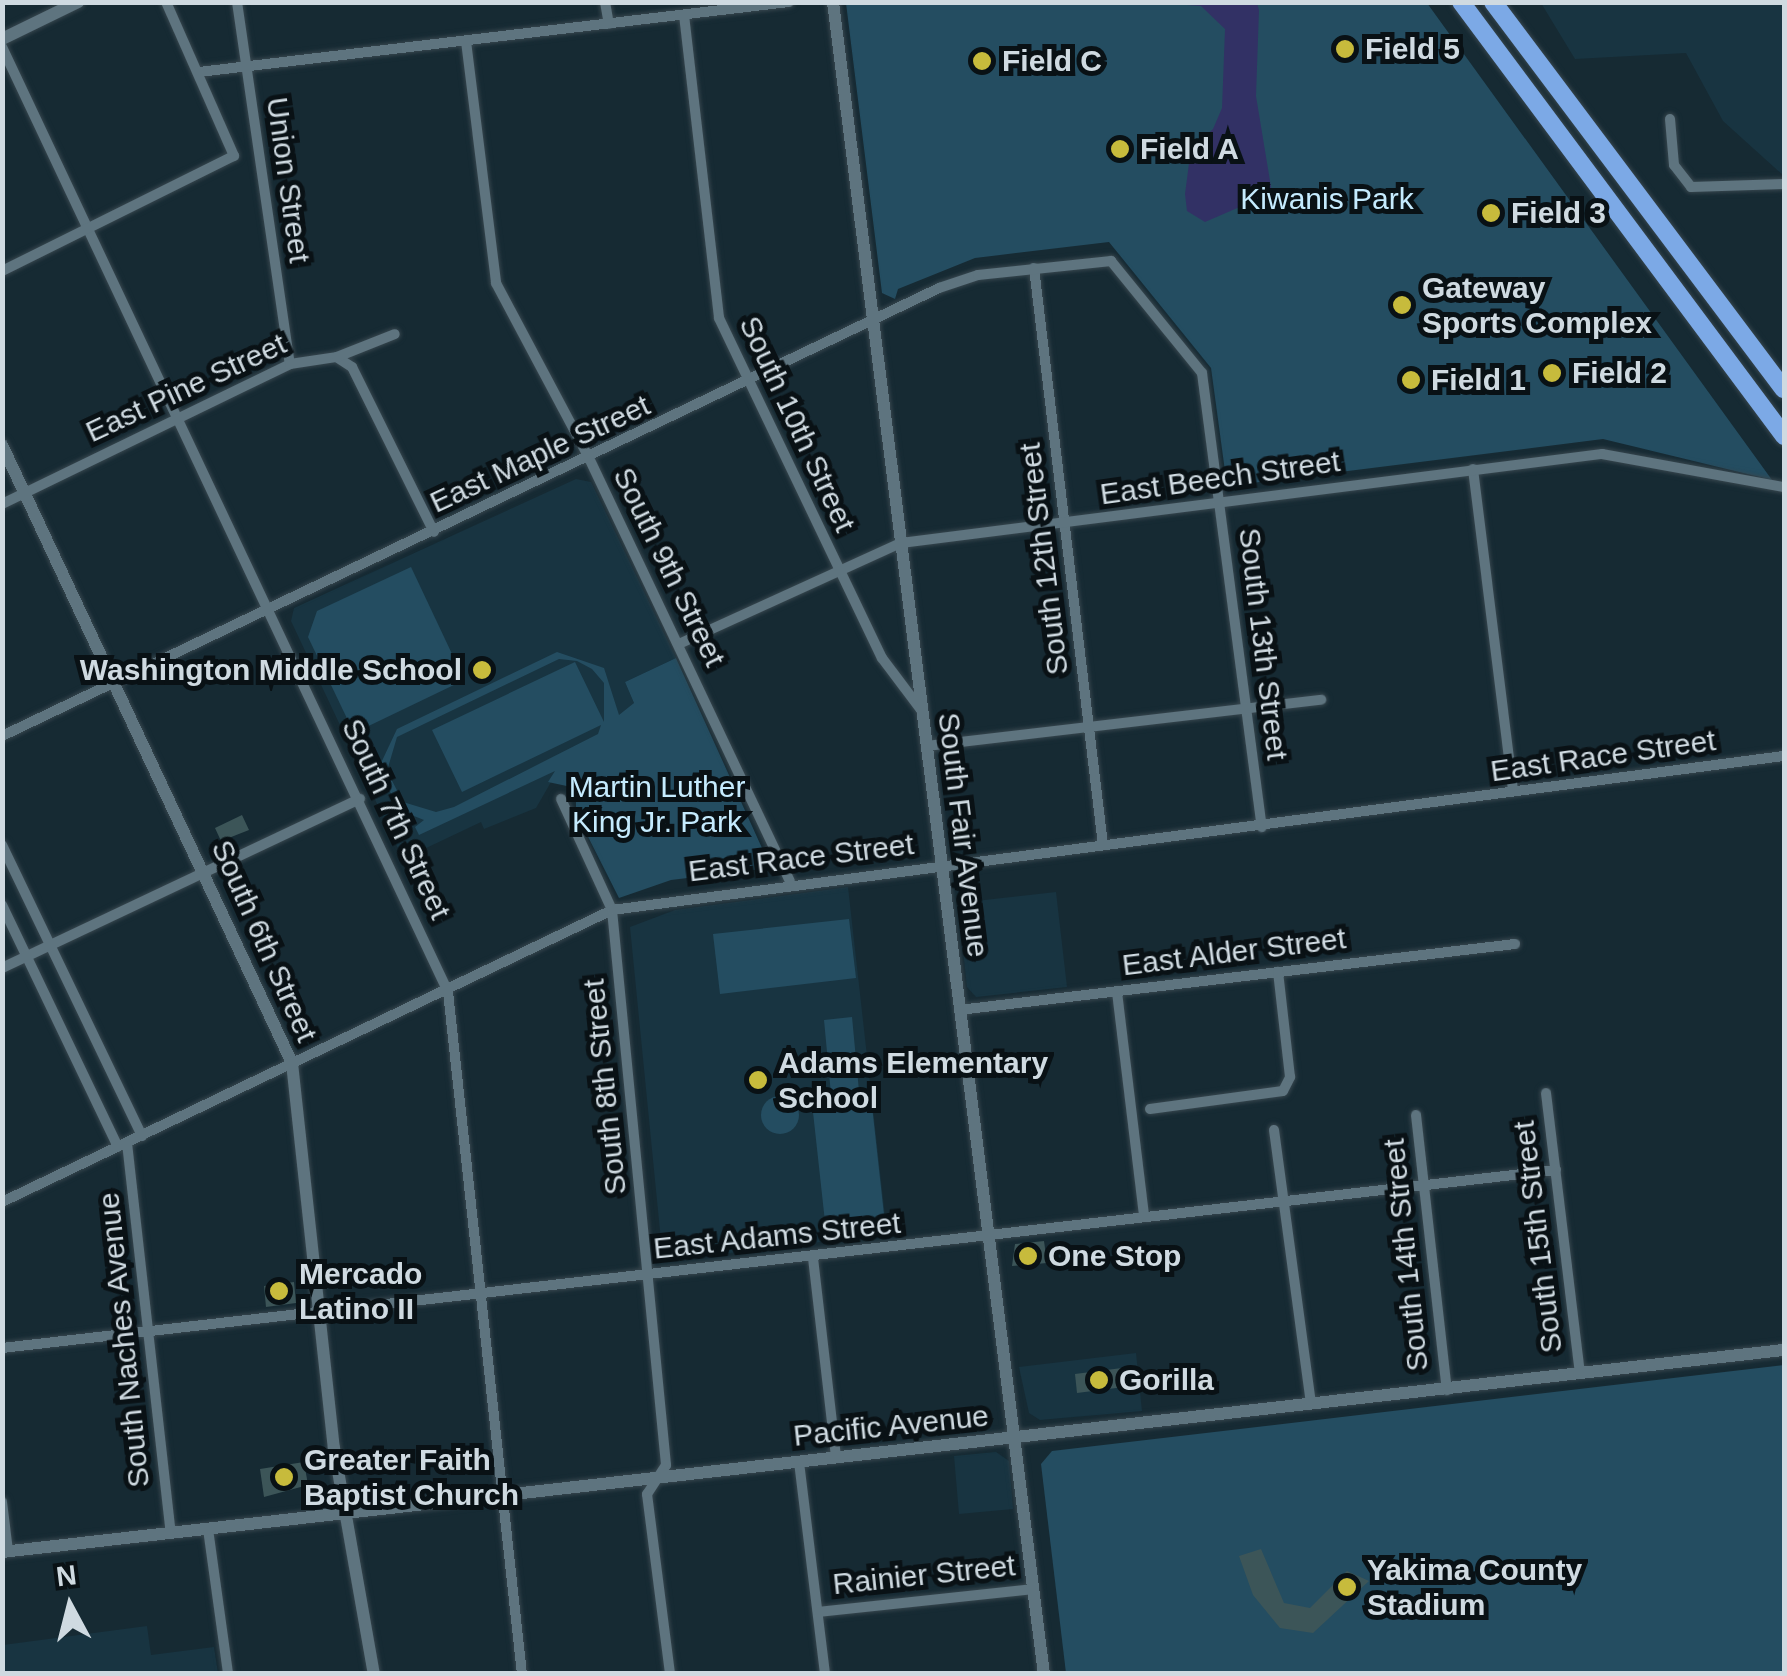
<!DOCTYPE html>
<html>
<head>
<meta charset="utf-8">
<style>
  body { margin:0 }
  #map { position:relative; width:1787px; height:1676px; overflow:hidden; background:#162a33; font-family:Helvetica,sans-serif }
  div>[style] { position:absolute }
  .built>* { inset:0; background:#183441 }
  .green>* { inset:0; background:#244d61 }
  .round { border-radius:50% }
  .water>* { inset:0; background:#323165 }
  .building>* { inset:0; background:#3c5558 }
  .roads { filter:drop-shadow(0 0 2px #37464e) drop-shadow(0 0 2px #37464e) }
  .minor>* { height:10px; margin:-5px; padding:0 5px; transform-origin:5px; border-radius:5px; background:#5e747f }
  .tertiary>* { height:12px; margin:-6px; padding:0 6px; transform-origin:6px; border-radius:6px; background:#5e747f }
  .motorway>* { height:18px; margin:-9px; padding:0 9px; transform-origin:9px; border-radius:9px; background:#7ca9e6 }
  .dots>* { width:28px; height:28px; translate:-50% -50%; box-sizing:border-box; border:5px solid #091115; border-radius:50% }
  span { translate:-50% -50%; white-space:nowrap; text-align:center; line-height:1.15; -webkit-text-stroke:10px #091115; paint-order:stroke }
  .poi-label { font-size:30px; color:#cfdae1; font-weight:700 }
  .left { translate:0 -50%; text-align:left }
  .right { translate:-100% -50%; text-align:right }
  .street-label { font-size:30px; color:#cfdae1 }
  .park-label { font-size:30px; color:#c5ebfe }
  .frame { position:absolute; inset:0; border:5px solid #cfdae1; pointer-events:none }
  .north { position:absolute; left:20px; top:1556px; width:100px; height:100px; -webkit-text-stroke:8px #091115; paint-order:stroke; rotate:353deg; font-size:28px; font-weight:700; line-height:40px; text-align:center; color:#cfdae1 }
  .north::after { content:''; display:block; margin:auto; width:35px; height:45px; background:#cfdae1; clip-path:polygon(50% 0,100% 100%,50% 72%,0 100%) }
</style>
</head>
<body>
<div id="map">
  <div class="built">
    <div style="clip-path:polygon(1541px 3px,1784px 3px,1784px 176px,1723px 121px,1686px 53px,1575px 59px)"></div>
    <div style="clip-path:polygon(576px 479px,591px 482px,676px 658px,625px 682px,634px 703px,612px 732px,558px 770px,536px 808px,484px 829px,481px 822px,403px 859px,291px 621px,294px 608px)"></div>
    <div style="clip-path:polygon(848px 887px,887px 1234px,663px 1261px,630px 927px,675px 910px)"></div>
    <div style="clip-path:polygon(1056px 892px,1067px 987px,976px 997px,967px 987px,958px 903px)"></div>
    <div style="clip-path:polygon(1136px 1353px,1142px 1411px,1040px 1420px,1029px 1413px,1019px 1367px)"></div>
    <div style="clip-path:polygon(996px 1452px,1009px 1461px,1013px 1509px,959px 1514px,954px 1456px)"></div>
    <div style="clip-path:polygon(147px 1626px,151px 1655px,214px 1647px,218px 1673px,3px 1673px,3px 1645px)"></div>
  </div>
  <div class="green">
    <div style="clip-path:polygon(846px 3px,1427px 3px,1772px 480px,1603px 439px,1227px 486px,1211px 368px,1109px 242px,975px 258px,898px 289px,895px 299px,882px 293px)"></div>
    <div style="clip-path:polygon(411px 567px,461px 673px,458px 683px,354px 733px,308px 637px,317px 611px)"></div>
    <div style="clip-path:polygon(evenodd,557px 652px,604px 668px,619px 715px,634px 703px,625px 682px,676px 658px,771px 868px,671px 880px,619px 898px,576px 813px,576px 788px,548px 782px,555px 771px,419px 835px,415px 827px,424px 820px,404px 812px,383px 782px,381px 763px,397px 729px,557px 652px,559px 659px,577px 661px,592px 669px,604px 683px,604px 722px,575px 662px,432px 730px,462px 792px,601px 725px,598px 734px,454px 807px,436px 812px,403px 802px,387px 771px,397px 737px,559px 659px)"></div>
    <div style="clip-path:polygon(849px 919px,856px 978px,720px 994px,713px 934px)"></div>
    <div style="clip-path:polygon(852px 1017px,859px 1091px,831px 1094px,824px 1020px)"></div>
    <div class="round" style="left:761px;top:1096px;width:38px;height:38px"></div>
    <div style="clip-path:polygon(872px 1106px,885px 1224px,826px 1231px,813px 1112px)"></div>
    <div style="clip-path:polygon(1784px 1365px,1784px 1673px,1066px 1673px,1041px 1464px,1052px 1451px)"></div>
  </div>
  <div class="water">
    <div style="clip-path:polygon(1157px 3px,1257px 3px,1259px 10px,1256px 96px,1272px 193px,1205px 222px,1187px 211px,1185px 194px,1191px 148px,1213px 129px,1222px 108px,1225px 29px,1201px 6px)"></div>
  </div>
  <div class="building">
    <div style="clip-path:polygon(242px 815px,249px 830px,221px 841px,215px 828px)"></div>
    <div style="clip-path:polygon(1044px 1241px,1047px 1263px,1012px 1266px,1015px 1244px)"></div>
    <div style="clip-path:polygon(294px 1282px,296px 1303px,266px 1307px,264px 1286px)"></div>
    <div style="clip-path:polygon(1122px 1368px,1124px 1387px,1077px 1393px,1075px 1374px)"></div>
    <div style="clip-path:polygon(304px 1462px,308px 1485px,264px 1497px,260px 1469px)"></div>
    <div style="clip-path:polygon(1261px 1549px,1284px 1603px,1310px 1608px,1347px 1571px,1369px 1581px,1313px 1633px,1280px 1628px,1253px 1595px,1239px 1556px)"></div>
  </div>
  <div class="roads">
    <div class="minor">
      <div style="left:237px;top:2px;width:366px;rotate:81.7deg"></div>
      <div style="left:605px;top:2px;width:22px;rotate:80deg"></div>
      <div style="left:684px;top:15px;width:305px;rotate:83.4deg"></div>
      <div style="left:719px;top:318px;width:377px;rotate:64.4deg"></div>
      <div style="left:882px;top:658px;width:66px;rotate:53deg"></div>
      <div style="left:466px;top:41px;width:244px;rotate:82.9deg"></div>
      <div style="left:496px;top:283px;width:198px;rotate:62deg"></div>
      <div style="left:589px;top:458px;width:468px;rotate:64.6deg"></div>
      <div style="left:2px;top:47px;width:1045px;rotate:64.73deg"></div>
      <div style="left:448px;top:992px;width:686px;rotate:83.81deg"></div>
      <div style="left:199px;top:72px;width:594px;rotate:-6.77deg"></div>
      <div style="left:1670px;top:119px;width:46px;rotate:85deg"></div>
      <div style="left:1674px;top:165px;width:28px;rotate:52deg"></div>
      <div style="left:1691px;top:187px;width:93px;rotate:-1.8deg"></div>
      <div style="left:1034px;top:268px;width:581px;rotate:83.18deg"></div>
      <div style="left:2px;top:271px;width:259px;rotate:-26.4deg"></div>
      <div style="left:234px;top:156px;width:168px;rotate:-113.8deg"></div>
      <div style="left:338px;top:358px;width:17px;rotate:33deg"></div>
      <div style="left:352px;top:367px;width:184px;rotate:63.6deg"></div>
      <div style="left:1473px;top:469px;width:321px;rotate:82.9deg"></div>
      <div style="left:2px;top:504px;width:320px;rotate:-25.9deg"></div>
      <div style="left:290px;top:364px;width:48px;rotate:-8.5deg"></div>
      <div style="left:337px;top:357px;width:62px;rotate:-21.6deg"></div>
      <div style="left:679px;top:644px;width:244px;rotate:-24.5deg"></div>
      <div style="left:901px;top:543px;width:707px;rotate:-7.24deg"></div>
      <div style="left:1602px;top:454px;width:185px;rotate:10.3deg"></div>
      <div style="left:2px;top:736px;width:1039px;rotate:-25.55deg"></div>
      <div style="left:939px;top:288px;width:41px;rotate:-18.4deg"></div>
      <div style="left:978px;top:275px;width:134px;rotate:-6deg"></div>
      <div style="left:1111px;top:261px;width:144px;rotate:50.9deg"></div>
      <div style="left:1202px;top:373px;width:458px;rotate:82.5deg"></div>
      <div style="left:927px;top:746px;width:397px;rotate:-6.7deg"></div>
      <div style="left:561px;top:799px;width:122px;rotate:65.3deg"></div>
      <div style="left:612px;top:910px;width:558px;rotate:84.44deg"></div>
      <div style="left:666px;top:1465px;width:35px;rotate:123deg"></div>
      <div style="left:647px;top:1494px;width:181px;rotate:82.7deg"></div>
      <div style="left:2px;top:845px;width:323px;rotate:64.3deg"></div>
      <div style="left:2px;top:905px;width:268px;rotate:64.4deg"></div>
      <div style="left:2px;top:968px;width:396px;rotate:-25.3deg"></div>
      <div style="left:1117px;top:992px;width:225px;rotate:83.1deg"></div>
      <div style="left:959px;top:1010px;width:560px;rotate:-6.77deg"></div>
      <div style="left:1546px;top:1093px;width:283px;rotate:83.1deg"></div>
      <div style="left:1150px;top:1109px;width:134px;rotate:-7.7deg"></div>
      <div style="left:1283px;top:1091px;width:16px;rotate:-63deg"></div>
      <div style="left:1290px;top:1077px;width:106px;rotate:-96.5deg"></div>
      <div style="left:1416px;top:1115px;width:277px;rotate:83.6deg"></div>
      <div style="left:1274px;top:1130px;width:276px;rotate:82.3deg"></div>
      <div style="left:127px;top:1143px;width:392px;rotate:83.6deg"></div>
      <div style="left:2px;top:1202px;width:676px;rotate:-25.58deg"></div>
      <div style="left:612px;top:910px;width:1182px;rotate:-7.49deg"></div>
      <div style="left:813px;top:1258px;width:201px;rotate:83.4deg"></div>
      <div style="left:2px;top:1348px;width:1564px;rotate:-6.53deg"></div>
      <div style="left:799px;top:1462px;width:214px;rotate:83deg"></div>
      <div style="left:2px;top:1502px;width:49px;rotate:83deg"></div>
      <div style="left:208px;top:1529px;width:146px;rotate:82.1deg"></div>
      <div style="left:818px;top:1612px;width:217px;rotate:-6.1deg"></div>
    </div>
    <div class="tertiary">
      <div style="left:833px;top:2px;width:1685px;rotate:82.81deg"></div>
      <div style="left:2px;top:39px;width:85px;rotate:-26deg"></div>
      <div style="left:2px;top:445px;width:683px;rotate:64.86deg"></div>
      <div style="left:292px;top:1063px;width:387px;rotate:83.8deg"></div>
      <div style="left:334px;top:1448px;width:230px;rotate:80deg"></div>
      <div style="left:2px;top:1552px;width:1793px;rotate:-6.47deg"></div>
    </div>
    <div class="motorway">
      <div style="left:1461px;top:2px;width:541px;rotate:53.34deg"></div>
      <div style="left:1493px;top:2px;width:484px;rotate:53.1deg"></div>
    </div>
  </div>
  <div class="dots">
    <div style="left:1345px;top:49px;background:#c7bb3c"></div>
    <div style="left:982px;top:61px;background:#c7bb3c"></div>
    <div style="left:1120px;top:149px;background:#c7bb3c"></div>
    <div style="left:1491px;top:213px;background:#c7bb3c"></div>
    <div style="left:1402px;top:305px;background:#c7bb3c"></div>
    <div style="left:1552px;top:373px;background:#c7bb3c"></div>
    <div style="left:1411px;top:380px;background:#c7bb3c"></div>
    <div style="left:482px;top:670px;background:#c7bb3c"></div>
    <div style="left:758px;top:1080px;background:#c7bb3c"></div>
    <div style="left:1028px;top:1256px;background:#c7bb3c"></div>
    <div style="left:279px;top:1291px;background:#c7bb3c"></div>
    <div style="left:1099px;top:1380px;background:#c7bb3c"></div>
    <div style="left:284px;top:1477px;background:#c7bb3c"></div>
    <div style="left:1347px;top:1587px;background:#c7bb3c"></div>
  </div>
  <div class="poi-label">
    <span class="left" style="left:1365px;top:49px">Field 5</span>
    <span class="left" style="left:1002px;top:61px">Field C</span>
    <span class="left" style="left:1140px;top:149px">Field A</span>
    <span class="left" style="left:1511px;top:213px">Field 3</span>
    <span class="left" style="left:1422px;top:305px">Gateway<br>Sports Complex</span>
    <span class="left" style="left:1572px;top:373px">Field 2</span>
    <span class="left" style="left:1431px;top:380px">Field 1</span>
    <span class="right" style="left:462px;top:670px">Washington Middle School</span>
    <span class="left" style="left:778px;top:1080px">Adams Elementary<br>School</span>
    <span class="left" style="left:1048px;top:1256px">One Stop</span>
    <span class="left" style="left:299px;top:1291px">Mercado<br>Latino II</span>
    <span class="left" style="left:1119px;top:1380px">Gorilla</span>
    <span class="left" style="left:304px;top:1477px">Greater Faith<br>Baptist Church</span>
    <span class="left" style="left:1367px;top:1587px">Yakima County<br>Stadium</span>
  </div>
  <div class="street-label">
    <span style="left:288px;top:180px;rotate:82deg">Union Street</span>
    <span style="left:186px;top:388px;rotate:-25deg">East Pine Street</span>
    <span style="left:797px;top:424px;rotate:65deg">South 10th Street</span>
    <span style="left:540px;top:454px;rotate:-25deg">East Maple Street</span>
    <span style="left:1220px;top:478px;rotate:-8deg">East Beech Street</span>
    <span style="left:1044px;top:559px;rotate:-97deg">South 12th Street</span>
    <span style="left:669px;top:567px;rotate:64deg">South 9th Street</span>
    <span style="left:1263px;top:644px;rotate:83deg">South 13th Street</span>
    <span style="left:1603px;top:756px;rotate:-8deg">East Race Street</span>
    <span style="left:396px;top:819px;rotate:65deg">South 7th Street</span>
    <span style="left:963px;top:835px;rotate:83deg">South Fair Avenue</span>
    <span style="left:801px;top:858px;rotate:-7deg">East Race Street</span>
    <span style="left:264px;top:941px;rotate:66deg">South 6th Street</span>
    <span style="left:1234px;top:952px;rotate:-7deg">East Alder Street</span>
    <span style="left:605px;top:1087px;rotate:-96deg">South 8th Street</span>
    <span style="left:777px;top:1236px;rotate:-6deg">East Adams Street</span>
    <span style="left:1538px;top:1237px;rotate:-97deg">South 15th Street</span>
    <span style="left:1406px;top:1255px;rotate:-96deg">South 14th Street</span>
    <span style="left:124px;top:1340px;rotate:-96deg">South Naches Avenue</span>
    <span style="left:891px;top:1426px;rotate:-6deg">Pacific Avenue</span>
    <span style="left:924px;top:1575px;rotate:-6deg">Rainier Street</span>
  </div>
  <div class="park-label">
    <span style="left:1327px;top:199px">Kiwanis Park</span>
    <span style="left:657px;top:804px">Martin Luther<br>King Jr. Park</span>
  </div>
  <div class="frame"></div>
  <div class="north">N</div>
</div>
</body>
</html>
